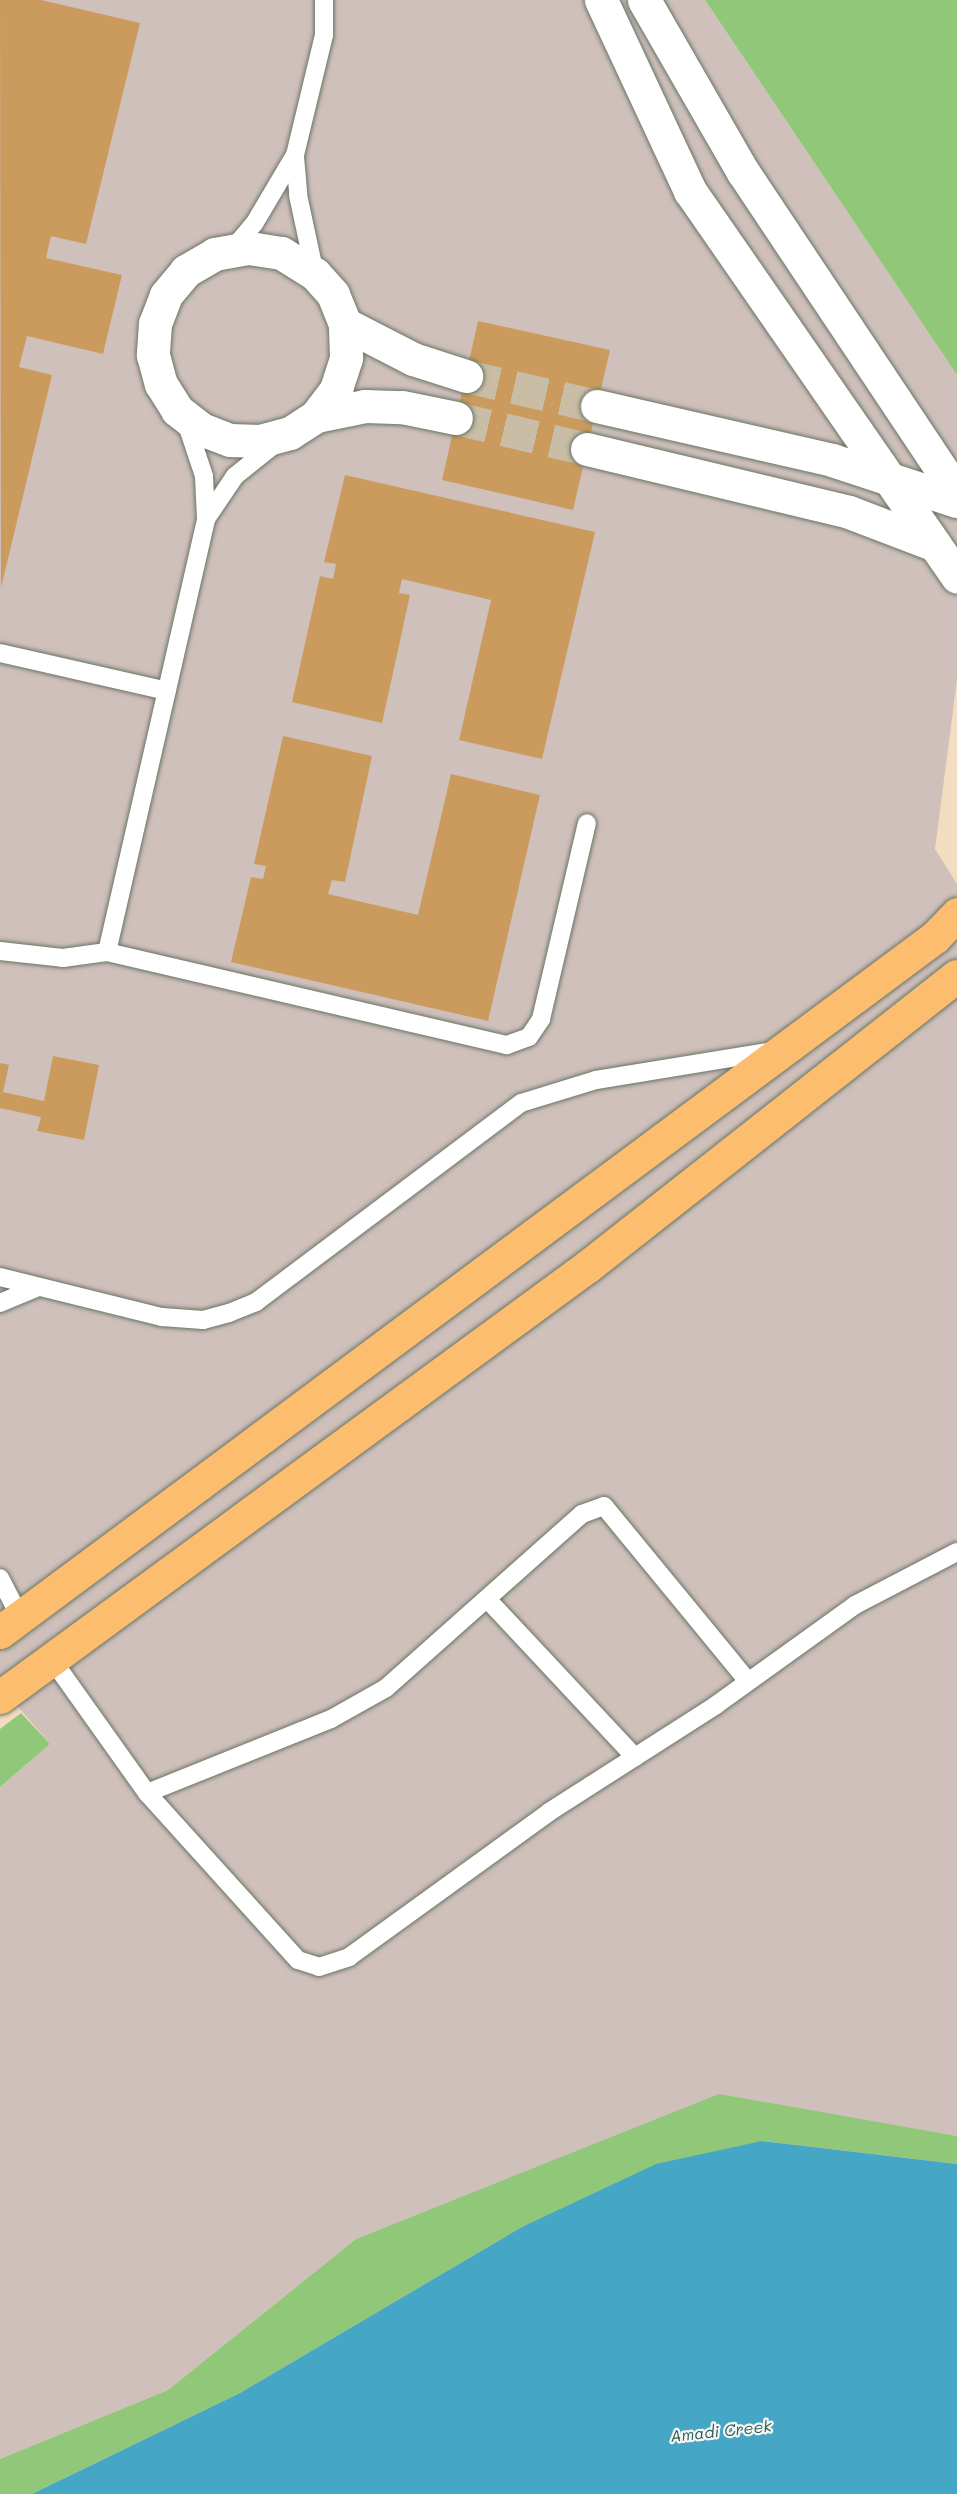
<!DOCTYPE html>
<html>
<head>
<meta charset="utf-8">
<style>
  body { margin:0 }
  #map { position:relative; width:957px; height:2494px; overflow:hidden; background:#f3ddc1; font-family:Mali,sans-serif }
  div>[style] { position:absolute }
  .industrial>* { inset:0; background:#d0c0bc }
  .green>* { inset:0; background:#91c779 }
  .water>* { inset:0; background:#46a6c5 }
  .building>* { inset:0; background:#cb9b5e }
  .minor-tunnel>* { height:33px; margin-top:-16.5px; transform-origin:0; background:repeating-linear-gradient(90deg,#c9bda5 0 33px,transparent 0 49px) }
  .roads { filter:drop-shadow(0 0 2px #697565) drop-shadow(0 0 2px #697565) }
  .service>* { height:18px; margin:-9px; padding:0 9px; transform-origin:9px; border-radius:9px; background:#fff }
  .minor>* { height:33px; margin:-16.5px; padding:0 16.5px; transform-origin:16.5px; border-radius:16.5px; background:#fff }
  .primary>* { height:33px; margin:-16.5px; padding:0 16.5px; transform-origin:16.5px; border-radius:16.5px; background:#fcbd6f }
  span { translate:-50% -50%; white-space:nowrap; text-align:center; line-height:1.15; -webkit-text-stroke:4.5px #f6f6f2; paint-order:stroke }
  .water-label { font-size:16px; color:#2b5c60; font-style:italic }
</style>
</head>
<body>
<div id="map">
  <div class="industrial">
    <div style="clip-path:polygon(0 0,705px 0,957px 375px,957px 680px,935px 849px,957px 884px,957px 2136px,719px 2095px,356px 2239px,168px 2390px,0 2459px,0 1787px,50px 1744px,0 1686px)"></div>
  </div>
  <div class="green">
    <div style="clip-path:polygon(705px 0,957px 0,957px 375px)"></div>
    <div style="clip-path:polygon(21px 1713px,50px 1744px,0 1787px,0 1729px)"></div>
    <div style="clip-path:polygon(719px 2094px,957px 2136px,957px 2164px,762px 2141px,520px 2228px,240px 2393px,32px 2494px,0 2494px,0 2459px,168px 2390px,356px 2239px)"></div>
  </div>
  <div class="water">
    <div style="clip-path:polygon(762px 2141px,957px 2164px,957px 2494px,32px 2494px,240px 2393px,520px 2228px,656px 2164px)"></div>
  </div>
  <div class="building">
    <div style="clip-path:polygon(0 0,41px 0,140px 23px,86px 244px,51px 236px,46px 258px,122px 275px,103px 354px,27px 336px,19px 367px,52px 375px,1px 588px)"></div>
    <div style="clip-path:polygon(478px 321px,610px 350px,573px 510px,442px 480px)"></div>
    <div style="clip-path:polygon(345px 475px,595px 532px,542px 759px,459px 740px,491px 600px,402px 579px,399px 593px,410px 595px,382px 723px,292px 702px,320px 576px,333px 579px,336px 564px,324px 562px)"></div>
    <div style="clip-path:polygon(283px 736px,372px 756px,345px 882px,332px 880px,328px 894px,418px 915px,451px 774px,540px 795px,488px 1021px,231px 962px,251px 877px,263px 879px,266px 866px,254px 864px)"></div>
    <div style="clip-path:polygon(53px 1056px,99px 1065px,84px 1140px,37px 1131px,41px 1117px,0 1108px,0 1063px,9px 1065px,3px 1092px,44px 1101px)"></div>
  </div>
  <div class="minor-tunnel">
    <div style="left:466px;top:376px;width:134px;rotate:12.9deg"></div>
    <div style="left:456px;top:418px;width:135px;rotate:13.3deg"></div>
  </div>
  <div class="roads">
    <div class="service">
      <div style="left:295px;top:157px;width:38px;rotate:85deg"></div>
      <div style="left:298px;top:195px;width:81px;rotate:77.9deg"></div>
      <div style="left:231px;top:251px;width:35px;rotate:-50deg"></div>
      <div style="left:254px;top:224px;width:80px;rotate:-59.3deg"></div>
      <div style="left:295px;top:155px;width:123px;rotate:-76.4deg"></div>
      <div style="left:324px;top:35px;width:35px;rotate:-90deg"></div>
      <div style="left:206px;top:519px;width:52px;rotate:-56deg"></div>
      <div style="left:235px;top:476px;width:51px;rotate:-38.7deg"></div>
      <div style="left:0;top:653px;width:171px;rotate:12.8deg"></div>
      <div style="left:0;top:951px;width:63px;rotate:6.3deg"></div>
      <div style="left:63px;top:958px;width:44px;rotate:-7.8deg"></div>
      <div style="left:107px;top:952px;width:411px;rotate:13.1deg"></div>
      <div style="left:507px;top:1045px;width:23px;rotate:-20deg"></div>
      <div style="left:529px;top:1037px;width:22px;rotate:-56deg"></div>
      <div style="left:541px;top:1019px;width:201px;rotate:-76.8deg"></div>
      <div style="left:107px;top:952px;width:444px;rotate:-77.1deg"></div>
      <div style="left:206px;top:519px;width:43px;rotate:-92.7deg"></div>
      <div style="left:204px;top:476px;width:57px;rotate:-108.4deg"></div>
      <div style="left:0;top:1277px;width:167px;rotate:13.9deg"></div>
      <div style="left:162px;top:1317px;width:41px;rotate:4.2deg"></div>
      <div style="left:203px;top:1320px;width:27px;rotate:-15deg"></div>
      <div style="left:229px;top:1313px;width:29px;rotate:-22deg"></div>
      <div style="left:256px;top:1302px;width:331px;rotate:-36.9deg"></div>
      <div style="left:521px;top:1103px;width:78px;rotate:-17deg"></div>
      <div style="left:596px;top:1080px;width:179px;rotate:-9.3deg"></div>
      <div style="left:0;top:1303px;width:41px;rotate:-22.8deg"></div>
      <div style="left:0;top:1578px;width:44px;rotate:62.9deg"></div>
      <div style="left:488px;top:1600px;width:215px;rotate:46.9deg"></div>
      <div style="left:51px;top:1658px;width:166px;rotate:54.6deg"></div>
      <div style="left:147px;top:1793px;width:225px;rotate:47.9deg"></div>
      <div style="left:298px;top:1960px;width:22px;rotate:18deg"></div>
      <div style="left:319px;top:1967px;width:32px;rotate:-18deg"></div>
      <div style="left:349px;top:1957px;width:247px;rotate:-35.9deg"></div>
      <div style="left:549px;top:1812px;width:198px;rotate:-32.6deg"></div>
      <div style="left:716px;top:1705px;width:171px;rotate:-35.7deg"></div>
      <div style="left:855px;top:1605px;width:115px;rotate:-27.5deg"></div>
      <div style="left:147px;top:1793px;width:198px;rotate:-21.9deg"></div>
      <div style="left:331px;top:1719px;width:63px;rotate:-29.4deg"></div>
      <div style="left:386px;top:1688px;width:262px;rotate:-41.6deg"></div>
      <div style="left:582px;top:1514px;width:23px;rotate:-20deg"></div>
      <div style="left:604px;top:1506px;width:227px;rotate:50.6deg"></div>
    </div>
    <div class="minor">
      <div style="left:601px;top:0;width:211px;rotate:65deg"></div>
      <div style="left:690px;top:191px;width:469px;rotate:55.3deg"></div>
      <div style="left:644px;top:0;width:198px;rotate:60.1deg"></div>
      <div style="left:743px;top:172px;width:386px;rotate:56.3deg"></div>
      <div style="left:345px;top:324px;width:76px;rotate:27.2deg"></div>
      <div style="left:413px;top:359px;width:56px;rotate:17.8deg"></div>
      <div style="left:597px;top:406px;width:241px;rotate:12.9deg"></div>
      <div style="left:832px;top:460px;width:132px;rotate:18.2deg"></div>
      <div style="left:316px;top:416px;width:34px;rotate:-53deg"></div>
      <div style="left:336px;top:389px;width:33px;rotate:-72deg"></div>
      <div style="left:346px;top:358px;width:34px;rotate:-92deg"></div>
      <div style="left:345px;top:324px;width:32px;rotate:-112deg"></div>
      <div style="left:333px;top:294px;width:27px;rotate:-132deg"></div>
      <div style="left:315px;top:274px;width:40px;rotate:-148deg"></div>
      <div style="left:281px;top:253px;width:33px;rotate:-171deg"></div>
      <div style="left:248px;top:248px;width:34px;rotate:170deg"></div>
      <div style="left:215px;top:254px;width:34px;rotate:150deg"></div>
      <div style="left:186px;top:271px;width:31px;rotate:130deg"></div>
      <div style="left:166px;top:295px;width:30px;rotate:111deg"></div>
      <div style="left:155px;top:323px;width:32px;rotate:94deg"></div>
      <div style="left:153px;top:355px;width:30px;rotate:75deg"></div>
      <div style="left:161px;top:384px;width:31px;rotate:58deg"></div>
      <div style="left:177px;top:410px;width:31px;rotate:38deg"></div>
      <div style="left:201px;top:429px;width:31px;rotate:21deg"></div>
      <div style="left:230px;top:440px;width:30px;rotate:2deg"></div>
      <div style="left:260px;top:441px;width:31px;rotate:-15deg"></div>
      <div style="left:290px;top:433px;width:31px;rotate:-33deg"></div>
      <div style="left:316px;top:416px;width:50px;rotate:-11.5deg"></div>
      <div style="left:365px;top:406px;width:37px;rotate:2deg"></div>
      <div style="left:402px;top:407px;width:55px;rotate:11.5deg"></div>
      <div style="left:587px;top:449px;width:269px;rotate:13.5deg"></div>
      <div style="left:849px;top:512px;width:92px;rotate:21deg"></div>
    </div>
    <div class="primary">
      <div style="left:0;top:1632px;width:1165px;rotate:-36.62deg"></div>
      <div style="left:935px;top:937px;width:32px;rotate:-46deg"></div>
      <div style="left:0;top:1697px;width:729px;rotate:-36.24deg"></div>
      <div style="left:588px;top:1266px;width:469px;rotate:-38.2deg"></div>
    </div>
  </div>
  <div class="water-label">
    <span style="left:721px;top:2431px;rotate:-6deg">Amadi Creek</span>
  </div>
</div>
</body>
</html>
